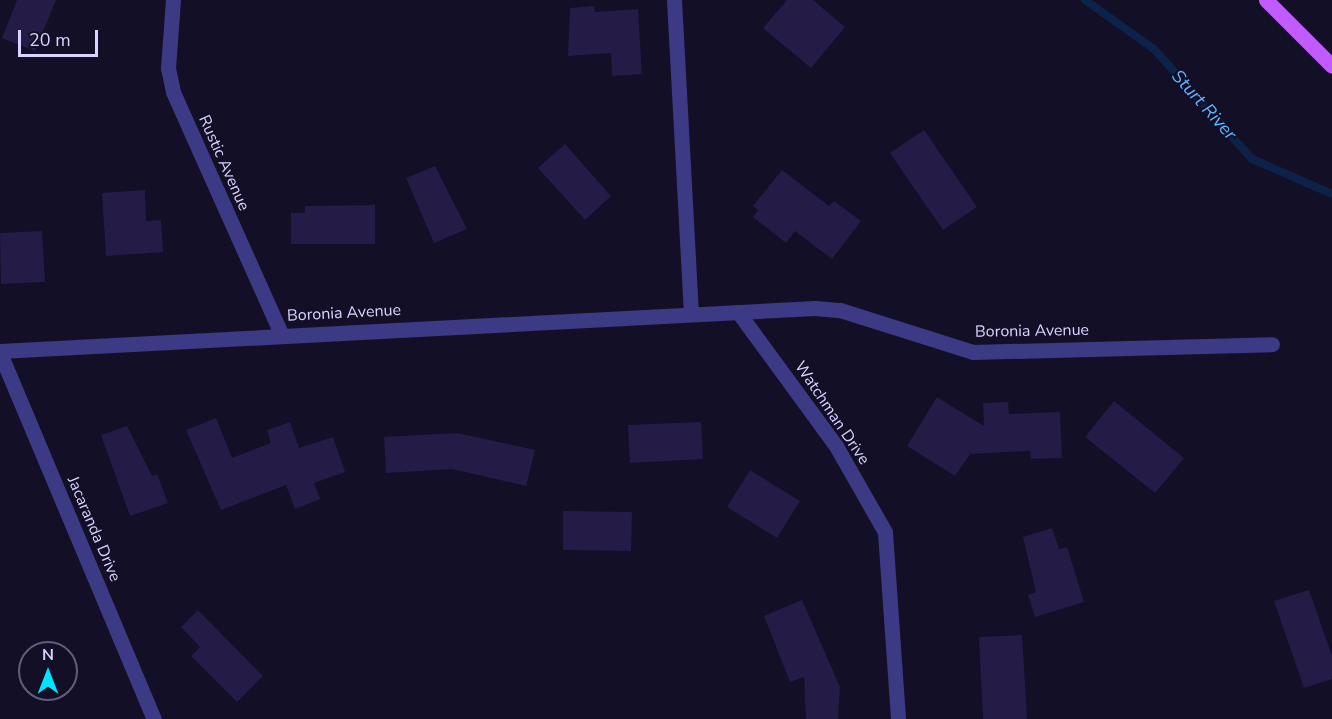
<!DOCTYPE html>
<html>
<head>
<meta charset="utf-8">
<style>
  body { margin:0 }
  #map { position:relative; width:1332px; height:719px; overflow:hidden; background:#130f26; font-family:"Nunito Sans",sans-serif }
  div>[style] { position:absolute }
  .stream>* { height:8px; margin:-4px; padding:0 4px; transform-origin:4px; border-radius:4px; background:#0c2248 }
  .building>* { inset:0; background:#241b47 }
  .minor>* { height:15px; margin:-7.5px; padding:0 7.5px; transform-origin:7.5px; border-radius:7.5px; background:#3d3a85 }
  .major>* { height:15px; margin:-7.5px; padding:0 7.5px; transform-origin:7.5px; border-radius:7.5px; background:#c25bff }
  span { translate:-50% -50%; white-space:nowrap; text-align:center; line-height:1.15; -webkit-text-stroke:4.5px #130f26; paint-order:stroke }
  .street-label { font-size:16px; color:#d9d4ff }
  .water-label { font-size:18px; color:#62b6ff; font-style:italic }
  .north { position:absolute; left:18px; top:641px; width:60px; height:60px; box-sizing:border-box; background:#130f26; border:2px solid #625e7d; border-radius:50%; rotate:0deg; font-size:16px; font-weight:700; line-height:24px; text-align:center; color:#d9d4ff }
  .north::after { content:''; display:block; margin:auto; width:21px; height:27px; background:#00e5ff; clip-path:polygon(50% 0,100% 100%,50% 72%,0 100%) }
  .scale { position:absolute; left:18px; top:30px; width:80px; height:27px; box-sizing:border-box; border:3px solid #d9d4ff; border-top:0; padding-left:8px; font-size:18px; line-height:21px; white-space:nowrap; color:#d9d4ff; -webkit-text-stroke:4px #130f26; paint-order:stroke }
</style>
</head>
<body>
<div id="map">
  <div class="stream">
    <div style="left:1085px;top:0;width:85px;rotate:35.4deg"></div>
    <div style="left:1154px;top:49px;width:147px;rotate:48.3deg"></div>
    <div style="left:1252px;top:159px;width:87px;rotate:23.6deg"></div>
  </div>
  <div class="building">
    <div style="clip-path:polygon(17px 0,56px 0,35px 51px,2px 38px)"></div>
    <div style="clip-path:polygon(787px 0,813px 0,845px 27px,811px 68px,763px 28px)"></div>
    <div style="clip-path:polygon(594px 6px,595px 12px,638px 9px,642px 74px,612px 76px,611px 53px,568px 56px,570px 8px)"></div>
    <div style="clip-path:polygon(924px 130px,977px 207px,943px 230px,890px 153px)"></div>
    <div style="clip-path:polygon(565px 144px,611px 196px,585px 220px,538px 168px)"></div>
    <div style="clip-path:polygon(435px 166px,467px 229px,434px 243px,406px 178px)"></div>
    <div style="clip-path:polygon(782px 170px,829px 206px,834px 201px,861px 221px,832px 259px,795px 231px,786px 243px,753px 217px,758px 210px,753px 206px)"></div>
    <div style="clip-path:polygon(145px 190px,146px 221px,161px 220px,163px 252px,106px 256px,102px 193px)"></div>
    <div style="clip-path:polygon(375px 205px,375px 244px,291px 244px,291px 213px,305px 213px,305px 206px)"></div>
    <div style="clip-path:polygon(42px 231px,45px 282px,1px 284px,0 233px)"></div>
    <div style="clip-path:polygon(937px 397px,984px 426px,983px 403px,1008px 402px,1009px 414px,1060px 412px,1062px 458px,1031px 459px,1030px 451px,970px 454px,955px 476px,907px 446px)"></div>
    <div style="clip-path:polygon(1114px 401px,1184px 458px,1155px 493px,1085px 437px)"></div>
    <div style="clip-path:polygon(216px 418px,232px 458px,271px 443px,267px 430px,290px 422px,299px 448px,333px 437px,345px 472px,314px 483px,320px 499px,295px 509px,286px 485px,221px 510px,186px 430px)"></div>
    <div style="clip-path:polygon(701px 422px,703px 459px,630px 463px,628px 425px)"></div>
    <div style="clip-path:polygon(127px 426px,152px 476px,157px 474px,168px 503px,130px 516px,101px 435px)"></div>
    <div style="clip-path:polygon(457px 433px,535px 450px,526px 486px,452px 469px,386px 473px,384px 437px)"></div>
    <div style="clip-path:polygon(750px 470px,800px 501px,777px 538px,727px 507px)"></div>
    <div style="clip-path:polygon(563px 511px,632px 512px,631px 551px,563px 550px)"></div>
    <div style="clip-path:polygon(1052px 528px,1059px 549px,1067px 547px,1084px 602px,1035px 617px,1028px 595px,1036px 592px,1023px 537px)"></div>
    <div style="clip-path:polygon(1309px 590px,1332px 656px,1332px 679px,1304px 688px,1274px 601px)"></div>
    <div style="clip-path:polygon(802px 600px,840px 687px,838px 719px,806px 719px,804px 677px,790px 682px,764px 616px)"></div>
    <div style="clip-path:polygon(198px 610px,263px 676px,237px 702px,191px 656px,200px 647px,181px 627px)"></div>
    <div style="clip-path:polygon(1022px 635px,1027px 719px,983px 719px,979px 637px)"></div>
  </div>
  <div class="minor">
    <div style="left:173px;top:0;width:68px;rotate:94.2deg"></div>
    <div style="left:168px;top:68px;width:25px;rotate:78deg"></div>
    <div style="left:173px;top:92px;width:265px;rotate:65.9deg"></div>
    <div style="left:674px;top:0;width:314px;rotate:86.9deg"></div>
    <div style="left:738px;top:312px;width:166px;rotate:53.8deg"></div>
    <div style="left:836px;top:446px;width:99px;rotate:60.3deg"></div>
    <div style="left:885px;top:532px;width:187px;rotate:86deg"></div>
    <div style="left:0;top:351px;width:816px;rotate:-3.02deg"></div>
    <div style="left:815px;top:308px;width:25px;rotate:5deg"></div>
    <div style="left:840px;top:310px;width:139px;rotate:17.5deg"></div>
    <div style="left:973px;top:352px;width:299px;rotate:-1.5deg"></div>
    <div style="left:0;top:353px;width:397px;rotate:67.2deg"></div>
  </div>
  <div class="major">
    <div style="left:1266px;top:0;width:93px;rotate:45deg"></div>
  </div>
  <div class="street-label">
    <span style="left:224px;top:163px;rotate:66deg">Rustic Avenue</span>
    <span style="left:344px;top:313px;rotate:-3deg">Boronia Avenue</span>
    <span style="left:1032px;top:331px;rotate:-1deg">Boronia Avenue</span>
    <span style="left:832px;top:413px;rotate:56deg">Watchman Drive</span>
    <span style="left:94px;top:529px;rotate:67deg">Jacaranda Drive</span>
  </div>
  <div class="water-label">
    <span style="left:1204px;top:105px;rotate:48deg">Sturt River</span>
  </div>
  <div class="north">N</div>
  <div class="scale">20 m</div>
</div>
</body>
</html>
